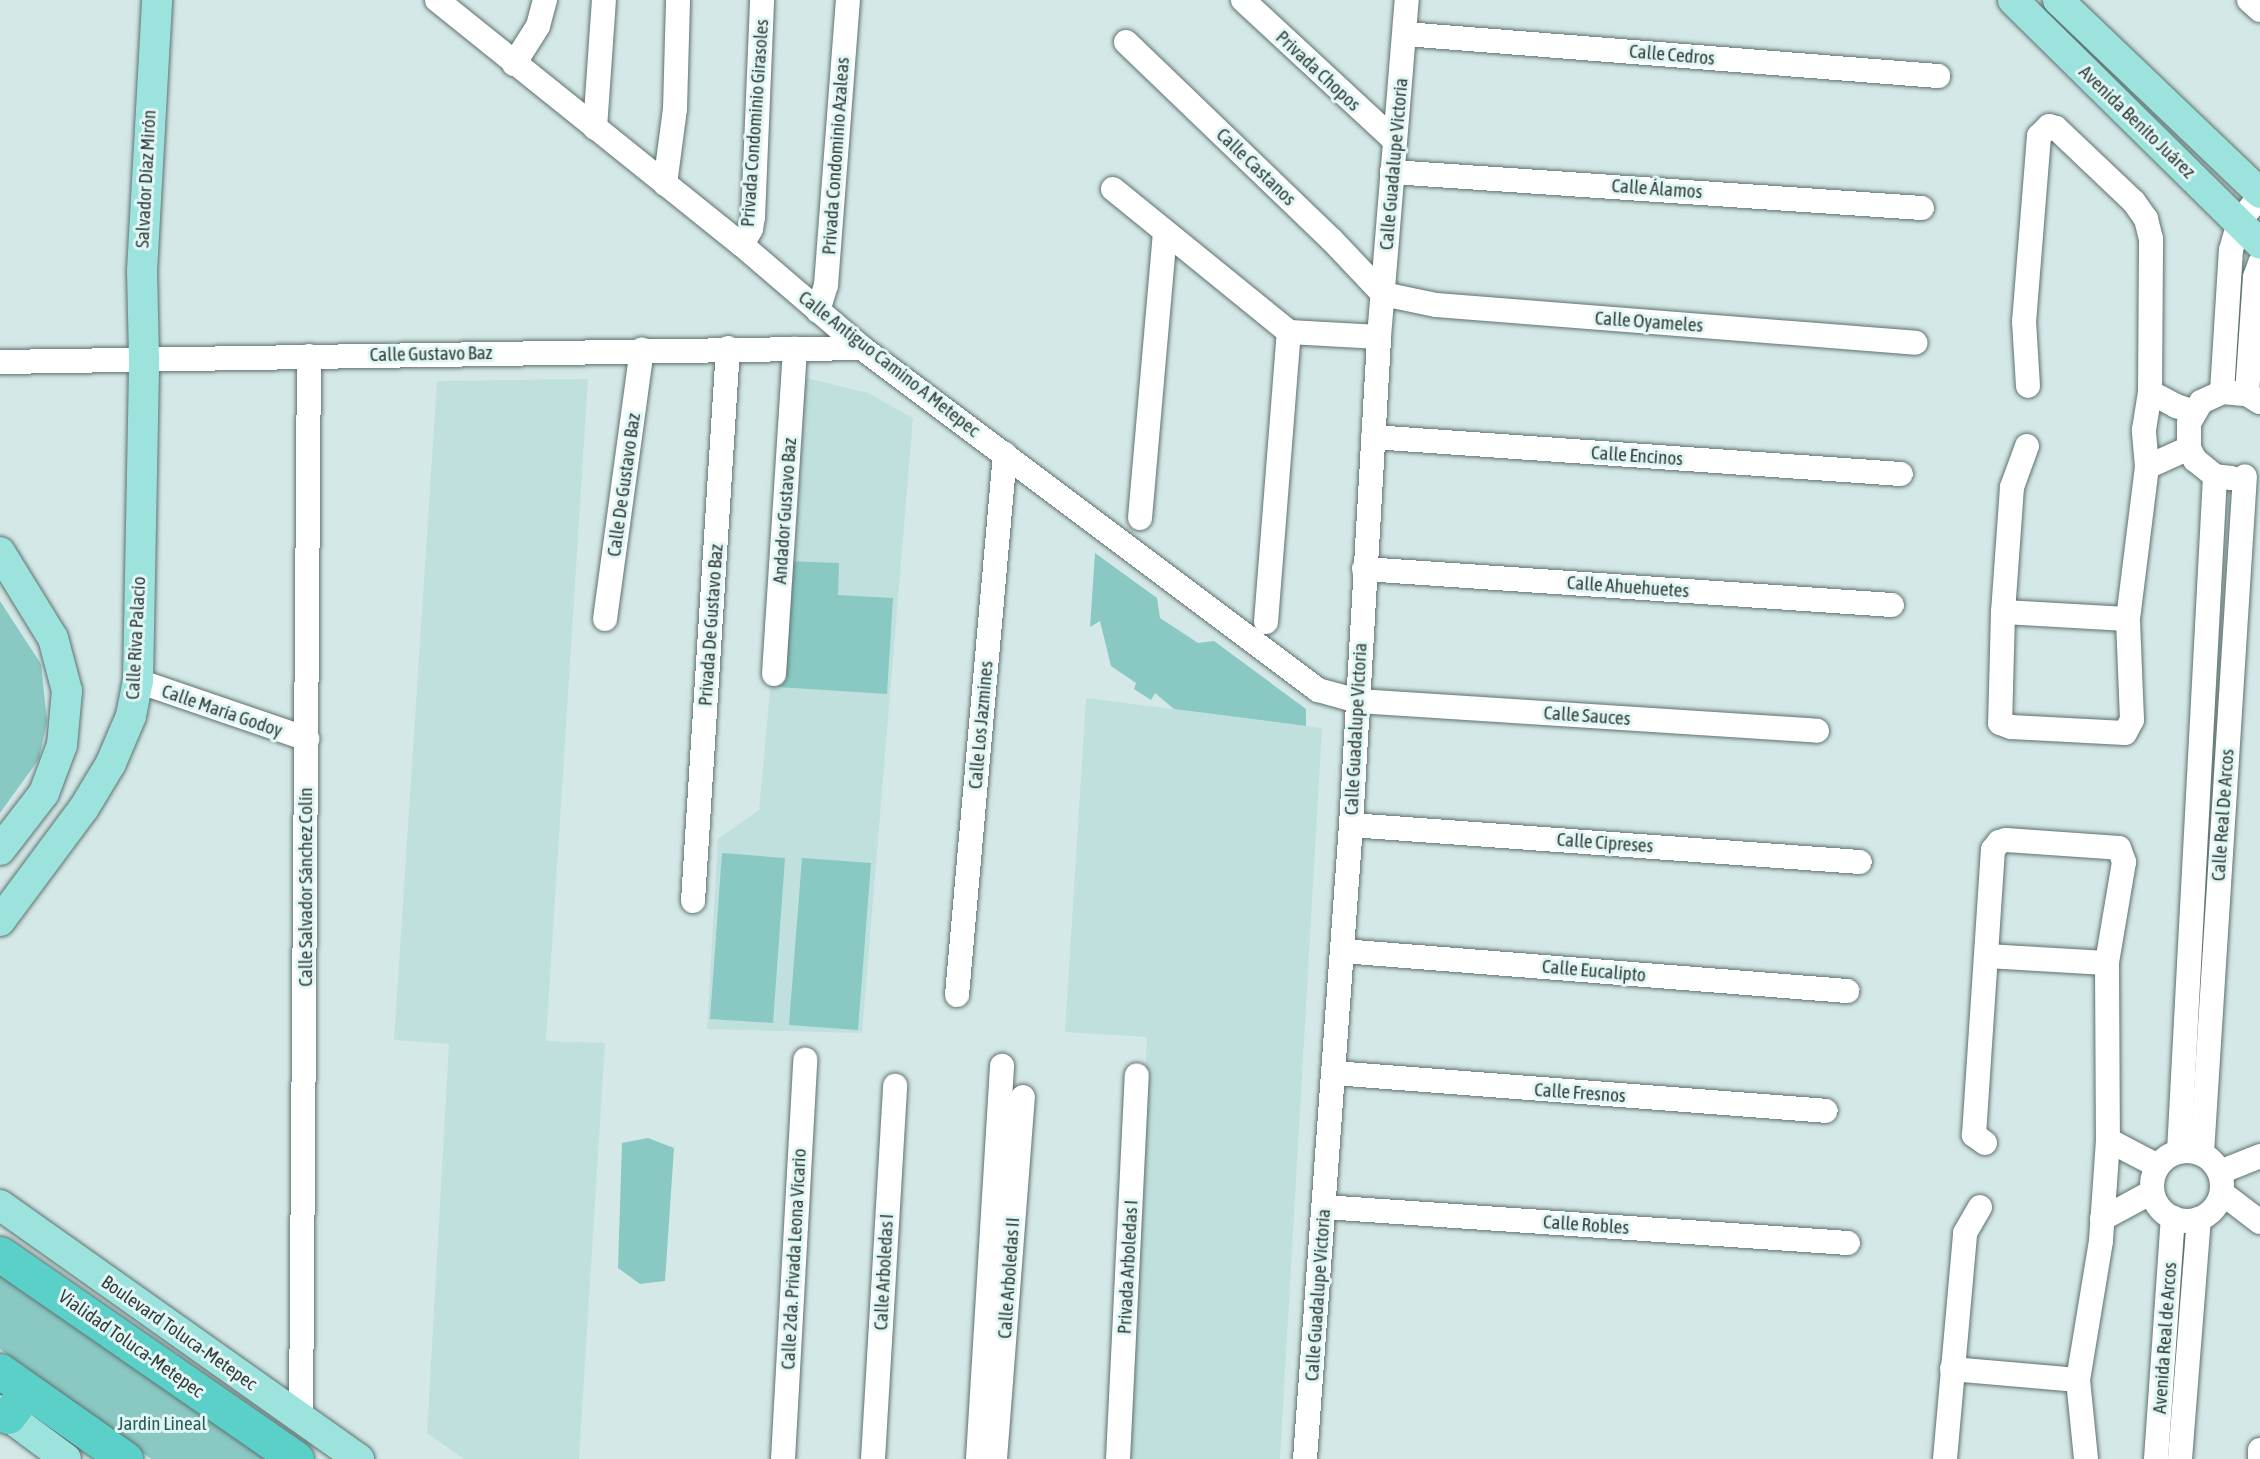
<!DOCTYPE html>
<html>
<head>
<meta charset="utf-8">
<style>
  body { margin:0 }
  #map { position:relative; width:2260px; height:1459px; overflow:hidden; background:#d4e9e7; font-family:"Asap Condensed",sans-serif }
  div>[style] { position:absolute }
  .built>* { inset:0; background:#c0e0dd }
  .green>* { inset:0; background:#89c8c3 }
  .roads { filter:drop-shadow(0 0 2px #5e7170) drop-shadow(0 0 2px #5e7170) }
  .minor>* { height:24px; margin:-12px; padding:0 12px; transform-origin:12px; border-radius:12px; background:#fff }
  .minor>.ring { margin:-12px; padding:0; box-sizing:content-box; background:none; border:24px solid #fff; border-radius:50% }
  .major>* { height:30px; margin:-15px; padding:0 15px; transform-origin:15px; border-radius:15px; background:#9ce3de }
  .highway>* { height:35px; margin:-17.5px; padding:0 17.5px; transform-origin:17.5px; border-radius:17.5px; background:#5ad0c8 }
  span { translate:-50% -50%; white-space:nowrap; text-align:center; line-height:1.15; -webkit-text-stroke:6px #e1f7f5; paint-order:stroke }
  .street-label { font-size:19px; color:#353e3d }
  .park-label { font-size:19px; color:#295c58 }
</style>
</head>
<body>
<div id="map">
  <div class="built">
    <div style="clip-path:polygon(795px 375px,868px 393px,913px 418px,862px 1033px,707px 1029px,718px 839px,759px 810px,785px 529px)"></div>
    <div style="clip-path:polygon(588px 379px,546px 1041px,605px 1043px,579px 1459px,464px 1459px,427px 1433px,449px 1044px,394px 1040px,437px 381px)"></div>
    <div style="clip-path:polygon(1086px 698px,1322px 728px,1280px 1459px,1127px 1459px,1147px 1037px,1065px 1032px)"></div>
  </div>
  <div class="green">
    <div style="clip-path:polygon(1095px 553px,1157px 598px,1160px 618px,1198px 643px,1214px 641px,1306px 709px,1306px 726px,1174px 709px,1155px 693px,1151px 700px,1134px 689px,1136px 683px,1111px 666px,1100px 621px,1090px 627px)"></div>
    <div style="clip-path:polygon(784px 561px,839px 563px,838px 595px,893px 598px,887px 694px,778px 687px)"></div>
    <div style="clip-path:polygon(0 601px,41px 664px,47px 721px,39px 759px,0 813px)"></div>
    <div style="clip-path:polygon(722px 853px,785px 858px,773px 1023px,710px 1019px)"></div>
    <div style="clip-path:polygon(802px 858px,871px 863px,858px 1030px,789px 1025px)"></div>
    <div style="clip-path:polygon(648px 1138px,674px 1148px,665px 1281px,640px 1284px,618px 1268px,622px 1143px)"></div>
    <div style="clip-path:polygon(0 1270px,275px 1459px,151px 1459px,0 1349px)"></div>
  </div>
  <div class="roads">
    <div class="minor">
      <div style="left:437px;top:0;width:391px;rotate:38.8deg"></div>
      <div style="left:742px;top:245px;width:158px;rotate:40.6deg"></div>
      <div style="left:862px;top:348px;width:570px;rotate:36.87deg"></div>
      <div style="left:1318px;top:690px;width:41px;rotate:15.4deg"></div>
      <div style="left:1358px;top:701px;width:460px;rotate:3.7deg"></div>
      <div style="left:1243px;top:0;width:206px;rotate:42.8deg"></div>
      <div style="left:2249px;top:0;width:15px;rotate:42deg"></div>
      <div style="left:1405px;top:34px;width:535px;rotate:4.51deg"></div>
      <div style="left:1126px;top:42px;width:284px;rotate:43.9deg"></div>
      <div style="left:1331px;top:239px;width:76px;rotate:46.6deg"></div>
      <div style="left:1383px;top:294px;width:54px;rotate:11.7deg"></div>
      <div style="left:1436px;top:305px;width:481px;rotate:4.5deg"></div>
      <div style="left:514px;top:64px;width:45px;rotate:-57.7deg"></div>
      <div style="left:538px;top:26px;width:27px;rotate:-75deg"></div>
      <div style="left:595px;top:128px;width:128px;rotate:-86deg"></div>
      <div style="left:1392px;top:172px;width:531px;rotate:3.89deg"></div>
      <div style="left:665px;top:184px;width:76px;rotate:-82.4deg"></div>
      <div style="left:675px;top:109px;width:109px;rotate:-88.4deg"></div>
      <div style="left:1113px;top:189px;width:227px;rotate:39.1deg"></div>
      <div style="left:1289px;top:332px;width:90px;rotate:3.2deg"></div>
      <div style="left:742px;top:245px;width:18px;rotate:-61deg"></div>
      <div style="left:751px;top:229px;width:12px;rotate:-81deg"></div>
      <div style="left:753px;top:217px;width:217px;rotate:-87.6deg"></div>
      <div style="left:818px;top:311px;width:27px;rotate:-73deg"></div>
      <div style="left:826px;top:285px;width:286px;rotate:-85.6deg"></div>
      <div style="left:0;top:362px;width:862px;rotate:-0.93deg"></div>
      <div style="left:2150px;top:392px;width:30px;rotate:28deg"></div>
      <div style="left:2176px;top:406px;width:19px;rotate:18deg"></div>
      <div style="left:2222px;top:392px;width:142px;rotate:-86.4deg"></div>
      <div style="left:2231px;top:250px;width:29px;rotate:-74deg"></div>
      <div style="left:2239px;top:222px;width:33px;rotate:-51deg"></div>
      <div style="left:2247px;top:394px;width:117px;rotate:-86.1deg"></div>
      <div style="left:2255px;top:277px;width:15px;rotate:-70deg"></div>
      <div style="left:1373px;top:437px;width:529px;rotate:4.01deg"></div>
      <div style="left:2027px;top:446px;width:44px;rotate:110.1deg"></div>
      <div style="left:2012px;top:487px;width:125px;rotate:94.1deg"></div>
      <div style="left:2003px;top:612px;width:111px;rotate:91.5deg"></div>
      <div style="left:2000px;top:723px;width:12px;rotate:20deg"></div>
      <div style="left:2011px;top:727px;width:114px;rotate:3deg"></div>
      <div style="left:2125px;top:733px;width:15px;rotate:-62deg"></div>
      <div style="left:2132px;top:720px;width:101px;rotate:-92.3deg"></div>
      <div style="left:2128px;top:619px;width:153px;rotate:-82.9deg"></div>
      <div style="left:2147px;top:467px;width:37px;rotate:-95deg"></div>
      <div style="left:2144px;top:430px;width:38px;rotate:-81deg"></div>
      <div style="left:2150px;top:392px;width:153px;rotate:-89.6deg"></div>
      <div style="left:2151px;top:239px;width:21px;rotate:-104deg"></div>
      <div style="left:2146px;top:219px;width:21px;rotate:-125deg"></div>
      <div style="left:2134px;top:202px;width:108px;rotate:-136.5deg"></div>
      <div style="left:2056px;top:128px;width:7px;rotate:-164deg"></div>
      <div style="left:2049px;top:126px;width:14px;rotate:135deg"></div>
      <div style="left:2039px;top:136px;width:186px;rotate:94.6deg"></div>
      <div style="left:2024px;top:321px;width:65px;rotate:86.5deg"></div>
      <div style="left:2147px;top:467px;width:46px;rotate:-24.3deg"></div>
      <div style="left:2231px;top:478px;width:16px;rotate:-173deg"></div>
      <div style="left:2215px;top:476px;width:26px;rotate:-141deg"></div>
      <div style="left:2195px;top:460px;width:13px;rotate:-117deg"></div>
      <div style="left:2189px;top:448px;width:25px;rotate:-90deg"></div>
      <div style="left:2189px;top:423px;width:24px;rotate:-60deg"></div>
      <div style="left:2201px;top:402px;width:23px;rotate:-25deg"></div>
      <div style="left:2222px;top:392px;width:25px;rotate:5deg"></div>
      <div style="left:2247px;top:394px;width:15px;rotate:32deg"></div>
      <div style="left:1140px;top:518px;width:285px;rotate:-85deg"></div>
      <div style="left:1364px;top:569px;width:529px;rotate:3.9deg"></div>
      <div style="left:2003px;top:612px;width:125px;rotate:3.2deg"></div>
      <div style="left:605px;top:619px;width:272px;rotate:-82.2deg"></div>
      <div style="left:1266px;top:622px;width:291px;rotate:-85.5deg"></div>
      <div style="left:774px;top:674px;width:326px;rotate:-86.3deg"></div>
      <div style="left:138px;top:681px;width:179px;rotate:18.9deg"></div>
      <div style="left:1351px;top:825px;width:510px;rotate:4.16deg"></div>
      <div style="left:693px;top:901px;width:554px;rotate:-86.38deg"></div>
      <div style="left:1342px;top:951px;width:507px;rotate:4.53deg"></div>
      <div style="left:1986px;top:956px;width:121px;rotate:3.3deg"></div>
      <div style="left:957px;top:995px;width:543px;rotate:-84.93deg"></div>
      <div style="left:1334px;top:1073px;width:493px;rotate:4.4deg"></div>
      <div style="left:2108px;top:1140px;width:56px;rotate:27.5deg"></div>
      <div style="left:1985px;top:1143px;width:14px;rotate:-144deg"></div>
      <div style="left:1974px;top:1135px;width:286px;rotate:-86.2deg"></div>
      <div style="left:1993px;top:850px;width:10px;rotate:-53deg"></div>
      <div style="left:1999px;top:842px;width:7px;rotate:-16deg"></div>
      <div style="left:2006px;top:840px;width:113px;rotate:4deg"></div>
      <div style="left:2119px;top:848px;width:15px;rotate:70deg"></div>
      <div style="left:2124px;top:862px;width:102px;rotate:99.6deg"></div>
      <div style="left:2107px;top:963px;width:177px;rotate:89.7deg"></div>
      <div style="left:2108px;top:1140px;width:101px;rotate:94deg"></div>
      <div style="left:2101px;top:1241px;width:141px;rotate:99.4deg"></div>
      <div style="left:2078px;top:1380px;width:79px;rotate:84.2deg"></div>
      <div class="ring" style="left:2152px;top:1151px;width:46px;height:46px"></div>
      <div style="left:2179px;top:1152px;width:677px;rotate:-86.95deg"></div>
      <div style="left:2202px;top:1153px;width:678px;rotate:-86.37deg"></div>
      <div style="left:2220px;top:1172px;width:43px;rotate:-21.8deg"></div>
      <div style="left:2222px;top:1193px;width:48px;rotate:37.3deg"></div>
      <div style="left:1324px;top:1207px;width:525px;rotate:3.93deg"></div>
      <div style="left:2102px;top:1219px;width:57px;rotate:-28.4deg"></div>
      <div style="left:1952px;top:1369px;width:126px;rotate:5deg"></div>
      <div style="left:301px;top:1417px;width:1061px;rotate:-89.57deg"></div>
      <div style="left:2260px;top:1450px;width:9px;rotate:90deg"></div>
      <div style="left:783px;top:1459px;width:400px;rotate:-86.8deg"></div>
      <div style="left:873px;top:1459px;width:374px;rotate:-86.6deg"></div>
      <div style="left:978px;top:1459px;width:394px;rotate:-86.5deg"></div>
      <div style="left:995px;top:1459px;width:363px;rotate:-85.6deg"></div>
      <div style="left:1118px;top:1459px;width:384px;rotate:-87.2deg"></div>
      <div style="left:1305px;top:1459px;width:636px;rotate:-85.85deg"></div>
      <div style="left:1351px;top:825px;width:489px;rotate:-86.7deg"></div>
      <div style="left:1379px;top:337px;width:338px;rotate:-85.3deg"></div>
      <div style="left:1945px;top:1459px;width:227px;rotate:-84.9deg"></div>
      <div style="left:1965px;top:1233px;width:30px;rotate:-60deg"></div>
      <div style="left:2156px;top:1459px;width:242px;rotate:-86deg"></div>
      <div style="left:2180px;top:1459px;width:241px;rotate:-85.5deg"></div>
    </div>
    <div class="major">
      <div style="left:2013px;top:0;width:347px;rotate:44.6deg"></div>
      <div style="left:2058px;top:0;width:279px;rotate:43.7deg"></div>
      <div style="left:0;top:552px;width:101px;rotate:58.4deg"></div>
      <div style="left:53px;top:638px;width:55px;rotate:75.2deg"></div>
      <div style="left:67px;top:691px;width:54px;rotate:95.3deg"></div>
      <div style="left:62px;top:745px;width:51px;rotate:110.6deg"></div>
      <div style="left:44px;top:793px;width:72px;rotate:127.7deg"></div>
      <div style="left:0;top:921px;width:141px;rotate:-53.4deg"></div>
      <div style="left:84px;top:808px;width:52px;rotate:-59deg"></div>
      <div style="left:111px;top:763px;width:51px;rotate:-66.9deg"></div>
      <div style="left:131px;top:716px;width:36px;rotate:-79deg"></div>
      <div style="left:138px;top:681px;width:323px;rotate:-88.9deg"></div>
      <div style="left:144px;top:358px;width:87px;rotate:-91.3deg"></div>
      <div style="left:142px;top:271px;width:271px;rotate:-86.8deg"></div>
      <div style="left:0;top:1205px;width:440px;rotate:35.3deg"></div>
      <div style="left:0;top:1410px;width:82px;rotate:36.6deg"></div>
    </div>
    <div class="highway">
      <div style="left:0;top:1254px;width:360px;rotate:34.7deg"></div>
      <div style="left:0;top:1371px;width:153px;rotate:35.1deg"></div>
      <div style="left:8px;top:1416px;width:31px;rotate:-53deg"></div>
    </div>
  </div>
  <div class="street-label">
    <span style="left:1672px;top:55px;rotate:5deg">Calle Cedros</span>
    <span style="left:1318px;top:71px;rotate:43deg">Privada Chopos</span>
    <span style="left:2137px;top:122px;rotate:44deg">Avenida Benito Juárez</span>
    <span style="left:755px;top:123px;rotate:-86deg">Privada Condominio Girasoles</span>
    <span style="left:836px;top:156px;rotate:-86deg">Privada Condominio Azaleas</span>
    <span style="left:1394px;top:164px;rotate:-85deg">Calle Guadalupe Victoria</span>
    <span style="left:1256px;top:167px;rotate:44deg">Calle Castanos</span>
    <span style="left:146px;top:179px;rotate:-87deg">Salvador Díaz Mirón</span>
    <span style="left:1657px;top:189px;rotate:4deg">Calle Álamos</span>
    <span style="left:1649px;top:322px;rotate:4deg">Calle Oyameles</span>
    <span style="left:431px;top:354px;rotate:-1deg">Calle Gustavo Baz</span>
    <span style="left:889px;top:364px;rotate:38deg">Calle Antiguo Camino A Metepec</span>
    <span style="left:1637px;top:456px;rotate:4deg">Calle Encinos</span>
    <span style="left:624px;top:485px;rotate:-82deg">Calle De Gustavo Baz</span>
    <span style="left:785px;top:511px;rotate:-86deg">Andador Gustavo Baz</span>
    <span style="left:1628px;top:587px;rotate:4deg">Calle Ahuehuetes</span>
    <span style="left:711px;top:625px;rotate:-86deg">Privada De Gustavo Baz</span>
    <span style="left:136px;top:638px;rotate:-87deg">Calle Riva Palacio</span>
    <span style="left:222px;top:711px;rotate:19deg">Calle María Godoy</span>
    <span style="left:1587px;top:716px;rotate:4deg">Calle Sauces</span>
    <span style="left:981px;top:725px;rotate:-85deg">Calle Los Jazmines</span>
    <span style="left:1356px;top:729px;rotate:-87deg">Calle Guadalupe Victoria</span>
    <span style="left:2223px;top:815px;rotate:-86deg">Calle Real De Arcos</span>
    <span style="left:1605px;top:843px;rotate:4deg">Calle Cipreses</span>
    <span style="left:306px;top:887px;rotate:-90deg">Calle Salvador Sánchez Colín</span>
    <span style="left:1594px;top:971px;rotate:5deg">Calle Eucalipto</span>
    <span style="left:1580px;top:1093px;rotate:4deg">Calle Fresnos</span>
    <span style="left:1586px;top:1225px;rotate:4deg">Calle Robles</span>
    <span style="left:794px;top:1259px;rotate:-87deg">Calle 2da. Privada Leona Vicario</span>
    <span style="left:1128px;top:1267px;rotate:-87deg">Privada Arboledas I</span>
    <span style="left:884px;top:1272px;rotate:-87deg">Calle Arboledas I</span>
    <span style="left:1009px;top:1278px;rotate:-86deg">Calle Arboledas II</span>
    <span style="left:1318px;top:1295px;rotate:-86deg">Calle Guadalupe Victoria</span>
    <span style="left:179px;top:1333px;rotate:35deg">Boulevard Toluca-Metepec</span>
    <span style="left:2165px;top:1338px;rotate:-86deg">Avenida Real de Arcos</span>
    <span style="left:131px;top:1344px;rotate:35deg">Vialidad Toluca-Metepec</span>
  </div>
  <div class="park-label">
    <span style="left:162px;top:1424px">Jardin Lineal</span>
  </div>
</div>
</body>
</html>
